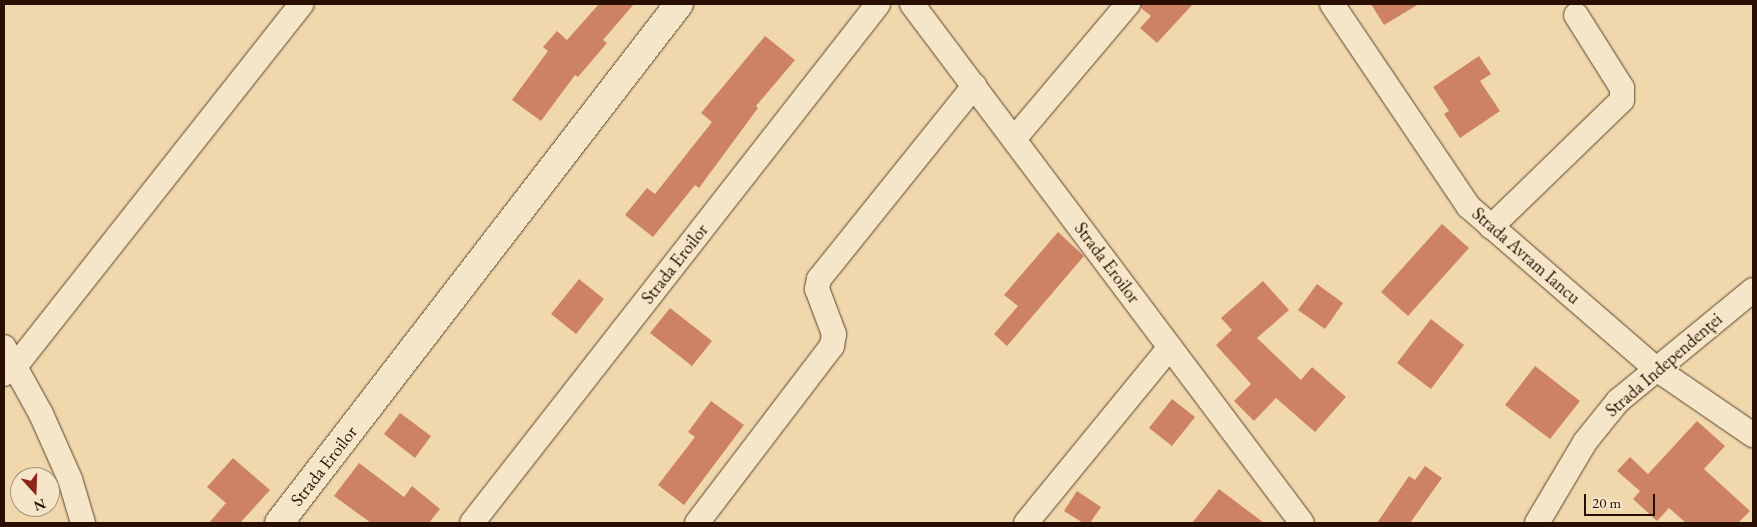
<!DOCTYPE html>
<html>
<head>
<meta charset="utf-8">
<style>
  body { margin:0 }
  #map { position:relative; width:1757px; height:527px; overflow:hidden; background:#f1d8ac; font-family:"EB Garamond",serif }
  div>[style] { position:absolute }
  .building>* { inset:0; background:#cd8363 }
  .roads { filter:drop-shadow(0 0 1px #5a412c) drop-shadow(0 0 1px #5a412c) }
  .street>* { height:24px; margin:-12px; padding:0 12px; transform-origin:12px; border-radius:12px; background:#f6e6c9 }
  .secondary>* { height:28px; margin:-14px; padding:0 14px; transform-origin:14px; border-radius:14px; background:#f6e6c9 }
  span { translate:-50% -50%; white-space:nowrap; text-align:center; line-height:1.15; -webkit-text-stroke:4px #f6e6c9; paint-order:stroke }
  .street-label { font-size:18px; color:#280f02 }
  .frame { position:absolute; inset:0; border:5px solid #280f02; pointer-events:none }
  .north { position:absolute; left:10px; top:467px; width:50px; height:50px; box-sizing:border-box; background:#f6e6c9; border:1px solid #a49079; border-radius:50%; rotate:160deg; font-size:14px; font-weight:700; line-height:20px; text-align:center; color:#280f02 }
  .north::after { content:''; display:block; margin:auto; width:18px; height:22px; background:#8f2418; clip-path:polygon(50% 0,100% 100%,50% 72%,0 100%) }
  .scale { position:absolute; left:1584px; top:494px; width:71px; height:22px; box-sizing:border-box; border:2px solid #280f02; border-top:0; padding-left:6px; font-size:15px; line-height:18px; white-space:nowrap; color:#280f02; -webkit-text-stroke:4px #f6e6c9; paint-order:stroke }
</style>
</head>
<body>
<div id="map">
  <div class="building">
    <div style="clip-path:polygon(599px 4px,634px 4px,603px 40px,607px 43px,578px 77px,575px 75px,541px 121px,512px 100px,548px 51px,543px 47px,557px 31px,567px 40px)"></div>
    <div style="clip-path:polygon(1141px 4px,1193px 4px,1157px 43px,1140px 28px,1151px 16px,1141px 8px)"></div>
    <div style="clip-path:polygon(1371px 4px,1419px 4px,1384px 25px)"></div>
    <div style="clip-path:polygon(765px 36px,795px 60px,756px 106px,758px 108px,699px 188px,695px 185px,653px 237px,625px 215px,647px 188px,655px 194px,712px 122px,701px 113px)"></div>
    <div style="clip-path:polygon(1479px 56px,1491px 74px,1480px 81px,1500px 111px,1460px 138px,1444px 114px,1449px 111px,1433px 87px)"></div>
    <div style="clip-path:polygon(1442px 224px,1469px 248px,1408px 316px,1381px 292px)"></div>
    <div style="clip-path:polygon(1058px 232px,1084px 256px,1007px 346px,994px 334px,1018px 306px,1004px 295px)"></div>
    <div style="clip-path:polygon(579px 279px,604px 299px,576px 334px,551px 314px)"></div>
    <div style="clip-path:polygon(1263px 281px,1289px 310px,1257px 338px,1301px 380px,1312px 367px,1346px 397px,1315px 432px,1276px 398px,1254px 421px,1234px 401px,1251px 384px,1216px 345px,1232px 330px,1221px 318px)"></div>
    <div style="clip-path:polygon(1317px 284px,1343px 303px,1325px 329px,1298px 310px)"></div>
    <div style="clip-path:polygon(670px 308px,712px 341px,692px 366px,650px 333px)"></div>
    <div style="clip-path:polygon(1431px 319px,1464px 345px,1431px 389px,1397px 363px)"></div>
    <div style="clip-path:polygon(1535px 366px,1580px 401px,1550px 439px,1505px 405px)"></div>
    <div style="clip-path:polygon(1172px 399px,1195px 417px,1172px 446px,1149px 428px)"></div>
    <div style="clip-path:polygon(711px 401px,744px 425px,684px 505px,658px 485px,695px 437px,688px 432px)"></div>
    <div style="clip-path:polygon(400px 413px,431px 436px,415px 458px,384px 434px)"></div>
    <div style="clip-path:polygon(1697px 421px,1725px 446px,1704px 469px,1750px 511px,1738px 523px,1686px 523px,1669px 508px,1657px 521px,1633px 499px,1640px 491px,1617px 471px,1630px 457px,1648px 474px)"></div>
    <div style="clip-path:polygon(233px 458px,270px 490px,240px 523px,209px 523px,226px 503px,207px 487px)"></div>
    <div style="clip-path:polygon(359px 463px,404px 497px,412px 486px,440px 509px,429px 523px,371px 523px,334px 496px)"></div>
    <div style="clip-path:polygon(1425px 466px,1442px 478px,1410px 523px,1377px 523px,1409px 476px,1415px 480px)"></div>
    <div style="clip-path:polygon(1219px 489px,1264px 523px,1192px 523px)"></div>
    <div style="clip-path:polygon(1077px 491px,1101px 507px,1090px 523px,1083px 523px,1064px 511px)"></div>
  </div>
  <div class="roads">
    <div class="street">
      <div style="left:912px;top:4px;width:649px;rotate:53.08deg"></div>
      <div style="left:1332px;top:4px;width:244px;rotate:56deg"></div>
      <div style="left:1468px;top:206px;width:247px;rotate:40.9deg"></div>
      <div style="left:1655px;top:368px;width:119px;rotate:34.4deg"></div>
      <div style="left:1014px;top:139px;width:177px;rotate:-49.8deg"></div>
      <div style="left:1491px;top:227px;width:182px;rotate:-44.1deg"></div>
      <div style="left:1622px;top:100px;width:12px;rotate:-90deg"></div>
      <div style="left:1622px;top:88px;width:86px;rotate:-122.2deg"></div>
      <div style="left:4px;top:347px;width:77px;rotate:61.1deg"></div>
      <div style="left:41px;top:414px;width:71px;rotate:66deg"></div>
      <div style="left:70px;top:479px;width:46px;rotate:73.5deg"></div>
      <div style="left:4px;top:374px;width:12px;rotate:-31deg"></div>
      <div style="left:14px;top:368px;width:464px;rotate:-51.7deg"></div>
      <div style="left:472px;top:523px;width:659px;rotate:-51.96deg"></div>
      <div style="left:697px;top:523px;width:223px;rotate:-52.7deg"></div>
      <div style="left:832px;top:346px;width:12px;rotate:-81deg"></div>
      <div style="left:834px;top:334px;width:48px;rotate:-110.7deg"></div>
      <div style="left:817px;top:289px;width:10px;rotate:-79deg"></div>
      <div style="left:819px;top:279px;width:248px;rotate:-51.2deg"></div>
      <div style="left:1026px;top:523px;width:227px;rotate:-50.7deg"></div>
      <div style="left:1537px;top:523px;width:94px;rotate:-59.3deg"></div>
      <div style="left:1585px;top:442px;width:53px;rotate:-51.2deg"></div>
      <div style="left:1618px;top:401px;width:175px;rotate:-39.4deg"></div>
    </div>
    <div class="secondary">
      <div style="left:279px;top:523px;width:655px;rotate:-52.38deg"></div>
    </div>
  </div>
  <div class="street-label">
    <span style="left:1526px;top:256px;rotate:41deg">Strada Avram Iancu</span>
    <span style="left:1107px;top:263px;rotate:53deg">Strada Eroilor</span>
    <span style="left:675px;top:264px;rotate:-52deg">Strada Eroilor</span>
    <span style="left:1664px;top:365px;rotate:-41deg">Strada Independenței</span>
    <span style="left:324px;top:466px;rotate:-52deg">Strada Eroilor</span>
  </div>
  <div class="frame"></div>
  <div class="north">N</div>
  <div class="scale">20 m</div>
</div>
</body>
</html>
